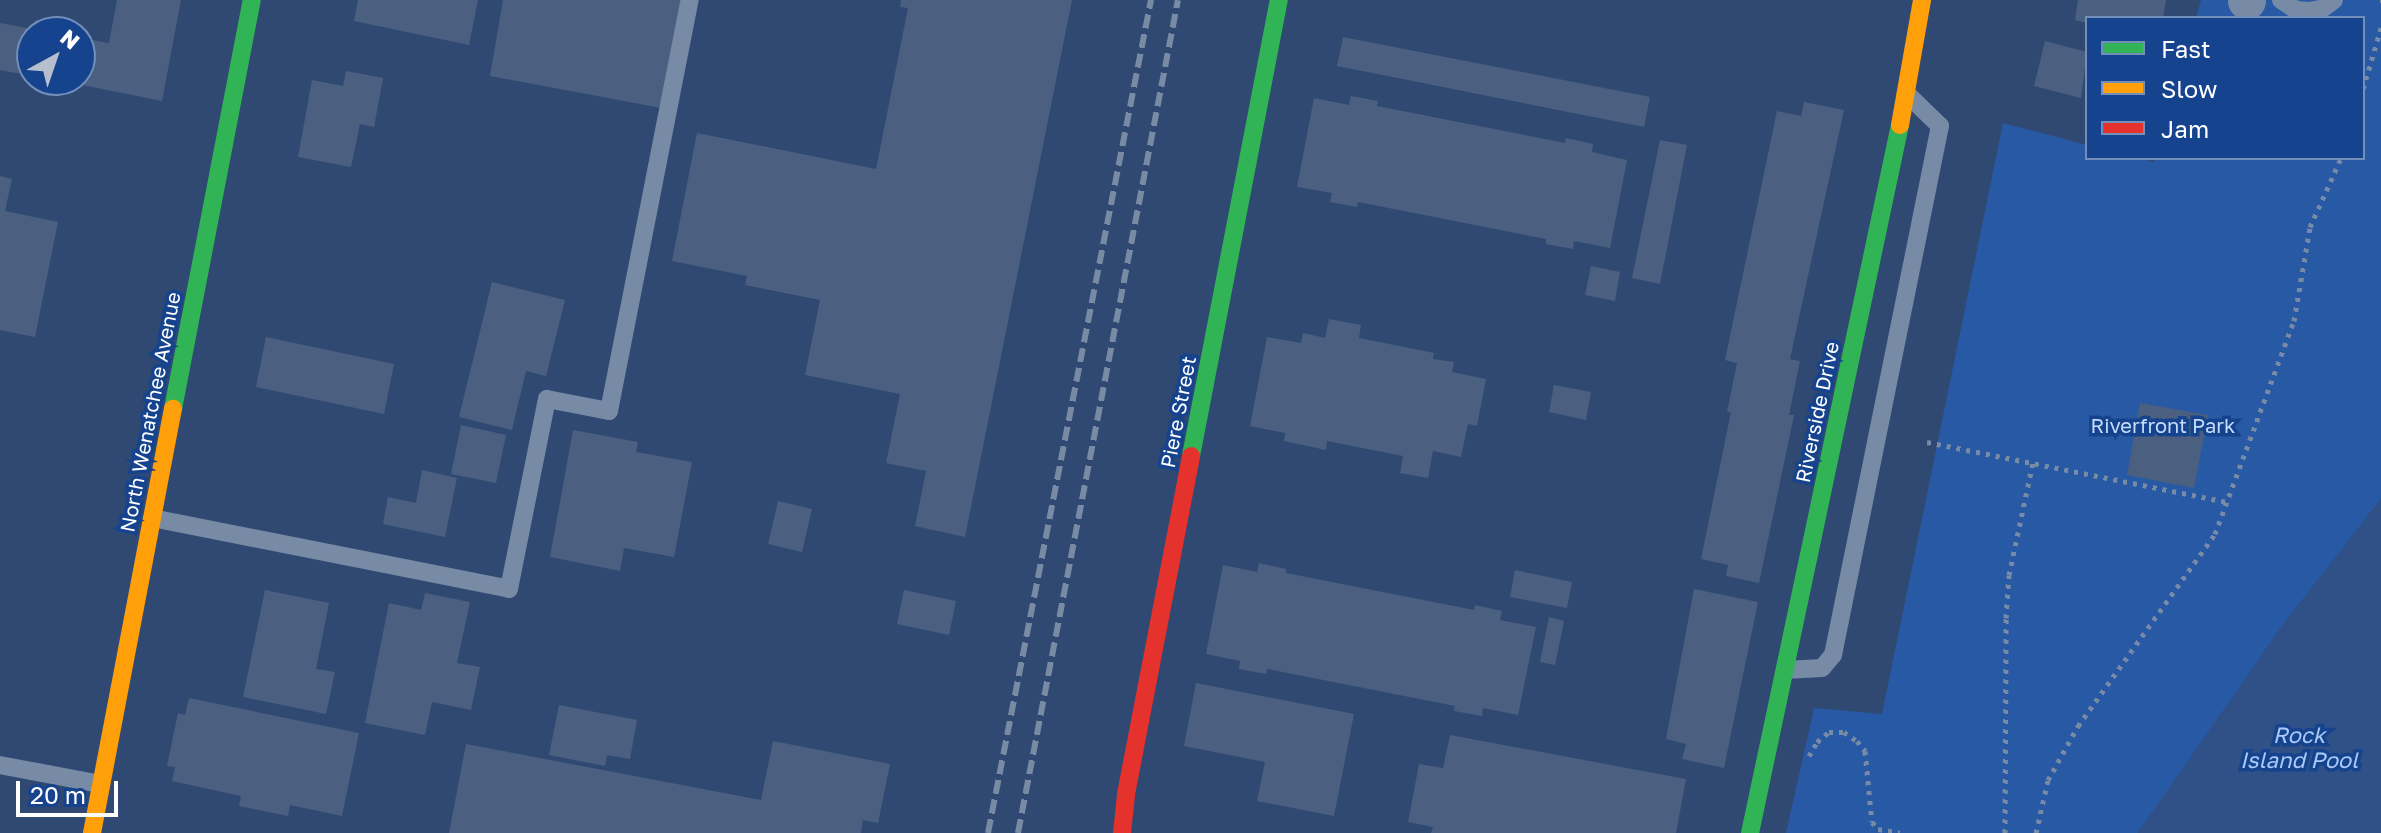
<!DOCTYPE html>
<html>
<head>
<meta charset="utf-8">
<style>
  body { margin:0 }
  #map { position:relative; width:2381px; height:833px; overflow:hidden; background:#304972; font-family:"Golos Text",sans-serif }
  div>[style] { position:absolute }
  .green>* { inset:0; background:#2859a4 }
  .water>* { inset:0; background:#305187 }
  .building>* { inset:0; background:#4b6080 }
  .path>* { height:5px; margin-top:-2.5px; transform-origin:0; background:repeating-linear-gradient(90deg,#778aa6 0 4px,transparent 0 10px) }
  .lane>* { height:18px; margin:-9px; padding:0 9px; transform-origin:9px; border-radius:9px; background:#778aa6 }
  .street>* { height:38px; margin:-19px; padding:0 19px; transform-origin:19px; border-radius:19px; background:#778aa6 }
  .fast>* { height:18px; margin:-9px; padding:0 9px; transform-origin:9px; border-radius:9px; background:#30b455 }
  .slow>* { height:18px; margin:-9px; padding:0 9px; transform-origin:9px; border-radius:9px; background:#ff9f0a }
  .jam>* { height:18px; margin:-9px; padding:0 9px; transform-origin:9px; border-radius:9px; background:#e5322d }
  .rail>* { height:6px; margin-top:-3px; transform-origin:0; background:repeating-linear-gradient(90deg,#798aa5 0 14px,transparent 0 20px) }
  span { translate:-50% -50%; white-space:nowrap; text-align:center; line-height:1.15; -webkit-text-stroke:7px #15438d; paint-order:stroke }
  .street-label { font-size:20px; color:#fff }
  .park-label { font-size:20px; color:#c5dbfb }
  .water-label { font-size:22px; color:#aac9f7; font-style:italic }
  .legend { position:absolute; left:2085px; top:16px; width:280px; height:144px; box-sizing:border-box; background:#15438d; border:2px solid #738ebb; margin:0; padding:10px 14px; list-style:none; font-size:24px; color:#fff }
  .legend li { display:flex; align-items:center; gap:16px; height:40px }
  .legend b { width:40px; border:2px solid #738ebb }
  .north { position:absolute; left:16px; top:16px; width:80px; height:80px; box-sizing:border-box; background:#15438d; border:2px solid #738ebb; border-radius:50%; rotate:40deg; font-size:22px; font-weight:700; line-height:32px; text-align:center; color:#fff }
  .north::after { content:''; display:block; margin:auto; width:28px; height:36px; background:#b7bfce; clip-path:polygon(50% 0,100% 100%,50% 72%,0 100%) }
  .scale { position:absolute; left:16px; top:781px; width:102px; height:36px; box-sizing:border-box; border:4px solid #fff; border-top:0; padding-left:10px; font-size:24px; line-height:28px; white-space:nowrap; color:#fff; -webkit-text-stroke:6px #15438d; paint-order:stroke }
</style>
</head>
<body>
<div id="map">
  <div class="green">
    <div style="clip-path:polygon(2201px 0,2381px 0,2381px 499px,2285px 622px,2138px 833px,1786px 833px,1814px 708px,1882px 714px,2003px 123px,2087px 145px,2087px 158px,2139px 158px,2154px 162px,2156px 158px,2363px 158px,2363px 18px,2196px 18px)"></div>
  </div>
  <div class="water">
    <div style="clip-path:polygon(2381px 499px,2381px 833px,2138px 833px,2285px 622px)"></div>
  </div>
  <div class="building">
    <div style="clip-path:polygon(117px 0,181px 0,162px 101px,62px 81px,80px 80px,80px 38px,109px 43px)"></div>
    <div style="clip-path:polygon(358px 0,478px 0,469px 45px,354px 21px)"></div>
    <div style="clip-path:polygon(503px 0,682px 0,661px 108px,490px 76px)"></div>
    <div style="clip-path:polygon(901px 0,1072px 0,965px 537px,915px 526px,926px 471px,886px 463px,900px 394px,805px 375px,820px 300px,745px 285px,747px 276px,672px 261px,697px 133px,876px 169px,908px 8px,900px 7px)"></div>
    <div style="clip-path:polygon(2078px 0,2166px 0,2163px 18px,2087px 18px,2087px 23px,2075px 20px)"></div>
    <div style="clip-path:polygon(0 23px,42px 31px,32px 32px,32px 76px,0 70px)"></div>
    <div style="clip-path:polygon(1343px 37px,1650px 97px,1644px 127px,1337px 66px)"></div>
    <div style="clip-path:polygon(2045px 41px,2087px 52px,2081px 98px,2034px 86px)"></div>
    <div style="clip-path:polygon(346px 71px,383px 78px,374px 127px,360px 124px,351px 167px,298px 157px,312px 80px,343px 86px)"></div>
    <div style="clip-path:polygon(1351px 96px,1378px 101px,1377px 106px,1565px 143px,1566px 138px,1593px 144px,1592px 152px,1627px 160px,1610px 248px,1574px 241px,1573px 249px,1546px 244px,1546px 239px,1358px 202px,1357px 207px,1330px 202px,1332px 193px,1297px 187px,1314px 98px,1349px 105px)"></div>
    <div style="clip-path:polygon(1804px 102px,1844px 110px,1790px 359px,1800px 361px,1789px 415px,1794px 415px,1759px 583px,1726px 576px,1728px 565px,1701px 559px,1731px 412px,1727px 412px,1737px 363px,1725px 360px,1777px 111px,1801px 116px)"></div>
    <div style="clip-path:polygon(1660px 140px,1687px 145px,1660px 284px,1632px 278px)"></div>
    <div style="clip-path:polygon(0 176px,12px 179px,5px 211px,58px 222px,35px 337px,0 330px)"></div>
    <div style="clip-path:polygon(1591px 266px,1620px 272px,1615px 301px,1585px 295px)"></div>
    <div style="clip-path:polygon(492px 282px,565px 300px,546px 376px,526px 371px,512px 430px,459px 417px)"></div>
    <div style="clip-path:polygon(1329px 319px,1361px 325px,1359px 338px,1434px 353px,1433px 359px,1454px 362px,1452px 372px,1486px 379px,1477px 426px,1468px 424px,1461px 457px,1433px 451px,1428px 478px,1400px 473px,1403px 456px,1327px 441px,1326px 450px,1284px 441px,1285px 433px,1250px 426px,1267px 337px,1301px 343px,1303px 333px,1325px 338px)"></div>
    <div style="clip-path:polygon(266px 337px,394px 364px,384px 414px,256px 387px)"></div>
    <div style="clip-path:polygon(1554px 385px,1591px 392px,1586px 420px,1549px 412px)"></div>
    <div style="clip-path:polygon(2140px 403px,2208px 415px,2194px 488px,2127px 475px)"></div>
    <div style="clip-path:polygon(461px 425px,506px 435px,496px 483px,451px 474px)"></div>
    <div style="clip-path:polygon(573px 430px,638px 442px,636px 452px,692px 462px,674px 557px,624px 548px,620px 571px,550px 557px)"></div>
    <div style="clip-path:polygon(422px 470px,457px 478px,445px 537px,383px 524px,388px 497px,416px 503px)"></div>
    <div style="clip-path:polygon(778px 501px,812px 509px,802px 552px,768px 544px)"></div>
    <div style="clip-path:polygon(1259px 563px,1286px 569px,1286px 573px,1474px 610px,1475px 605px,1502px 611px,1500px 620px,1536px 627px,1518px 715px,1483px 708px,1482px 716px,1454px 711px,1455px 706px,1267px 669px,1266px 674px,1239px 669px,1240px 661px,1206px 654px,1223px 565px,1257px 572px)"></div>
    <div style="clip-path:polygon(1515px 570px,1572px 582px,1567px 608px,1510px 597px)"></div>
    <div style="clip-path:polygon(1694px 589px,1758px 602px,1724px 768px,1682px 759px,1686px 744px,1666px 739px)"></div>
    <div style="clip-path:polygon(265px 590px,329px 603px,316px 669px,335px 672px,326px 714px,243px 697px)"></div>
    <div style="clip-path:polygon(904px 590px,956px 601px,949px 635px,897px 624px)"></div>
    <div style="clip-path:polygon(425px 593px,470px 602px,457px 663px,480px 667px,471px 710px,432px 702px,425px 735px,365px 723px,389px 603px,421px 610px)"></div>
    <div style="clip-path:polygon(1549px 617px,1564px 621px,1555px 665px,1540px 662px)"></div>
    <div style="clip-path:polygon(1196px 683px,1354px 714px,1334px 816px,1257px 801px,1265px 762px,1184px 746px)"></div>
    <div style="clip-path:polygon(189px 698px,359px 733px,342px 816px,290px 805px,288px 816px,239px 806px,241px 796px,172px 781px,175px 767px,167px 766px,178px 713px,185px 715px)"></div>
    <div style="clip-path:polygon(559px 705px,637px 720px,630px 759px,607px 755px,605px 766px,549px 755px)"></div>
    <div style="clip-path:polygon(1450px 735px,1686px 779px,1676px 833px,1431px 833px,1433px 827px,1408px 822px,1419px 764px,1443px 768px)"></div>
    <div style="clip-path:polygon(773px 741px,890px 764px,878px 823px,863px 820px,861px 833px,449px 833px,466px 744px,761px 800px)"></div>
  </div>
  <div class="path">
    <div style="left:2380px;top:0;width:1px"></div>
    <div style="left:2363px;top:89px;width:64px;rotate:-73.6deg"></div>
    <div style="left:1927px;top:442px;width:305px;rotate:11.3deg"></div>
    <div style="left:1809px;top:756px;width:16px;rotate:-60deg"></div>
    <div style="left:1817px;top:742px;width:16px;rotate:-40deg"></div>
    <div style="left:1829px;top:732px;width:15px"></div>
    <div style="left:1844px;top:732px;width:16px;rotate:35deg"></div>
    <div style="left:1857px;top:741px;width:13px;rotate:51deg"></div>
    <div style="left:1865px;top:751px;width:71px;rotate:84.4deg"></div>
    <div style="left:1872px;top:822px;width:9px;rotate:49deg"></div>
    <div style="left:1878px;top:829px;width:22px;rotate:10deg"></div>
    <div style="left:2005px;top:833px;width:215px;rotate:-89.7deg"></div>
    <div style="left:2006px;top:618px;width:43px;rotate:-86deg"></div>
    <div style="left:2009px;top:575px;width:116px;rotate:-78deg"></div>
    <div style="left:2036px;top:833px;width:54px;rotate:-77.2deg"></div>
    <div style="left:2048px;top:780px;width:62px;rotate:-60.9deg"></div>
    <div style="left:2078px;top:726px;width:236px;rotate:-54.5deg"></div>
    <div style="left:2215px;top:534px;width:227px;rotate:-69.7deg"></div>
    <div style="left:2294px;top:321px;width:95px;rotate:-80.3deg"></div>
    <div style="left:2310px;top:227px;width:76px;rotate:-65.8deg"></div>
  </div>
  <div class="lane">
    <div style="left:2281px;top:0;width:18px;rotate:34deg"></div>
    <div style="left:2296px;top:10px;width:13px;rotate:4deg"></div>
    <div style="left:2309px;top:11px;width:13px;rotate:-9deg"></div>
    <div style="left:2322px;top:9px;width:15px;rotate:-37deg"></div>
    <div style="left:152px;top:518px;width:364px;rotate:11.2deg"></div>
    <div style="left:509px;top:589px;width:194px;rotate:-78.7deg"></div>
    <div style="left:547px;top:399px;width:63px;rotate:11deg"></div>
    <div style="left:609px;top:411px;width:419px;rotate:-78.9deg"></div>
    <div style="left:1785px;top:670px;width:37px;rotate:-3deg"></div>
    <div style="left:1822px;top:668px;width:17px;rotate:-50deg"></div>
    <div style="left:1833px;top:655px;width:540px;rotate:-78.57deg"></div>
    <div style="left:1940px;top:126px;width:43px;rotate:-135.9deg"></div>
    <div style="left:0;top:765px;width:103px;rotate:10.7deg"></div>
  </div>
  <div class="street">
    <div style="left:2247px;top:0;width:1px;rotate:90deg"></div>
  </div>
  <div class="fast">
    <div style="left:173px;top:409px;width:417px;rotate:-79.1deg"></div>
    <div style="left:1191px;top:456px;width:464px;rotate:-79.1deg"></div>
    <div style="left:1750px;top:833px;width:724px;rotate:-78.04deg"></div>
  </div>
  <div class="slow">
    <div style="left:1900px;top:125px;width:127px;rotate:-80deg"></div>
    <div style="left:92px;top:833px;width:432px;rotate:-79.2deg"></div>
  </div>
  <div class="jam">
    <div style="left:1122px;top:833px;width:39px;rotate:-84deg"></div>
    <div style="left:1126px;top:794px;width:344px;rotate:-79.1deg"></div>
  </div>
  <div class="rail">
    <div style="left:988px;top:833px;width:849px;rotate:-78.93deg"></div>
    <div style="left:1018px;top:833px;width:848px;rotate:-79.13deg"></div>
  </div>
  <div class="street-label">
    <span style="left:150px;top:412px;rotate:-79deg">North Wenatchee Avenue</span>
    <span style="left:1178px;top:412px;rotate:-79deg">Piere Street</span>
    <span style="left:1817px;top:412px;rotate:-78deg">Riverside Drive</span>
  </div>
  <div class="park-label">
    <span style="left:2163px;top:425px">Riverfront Park</span>
  </div>
  <div class="water-label">
    <span style="left:2299px;top:747px">Rock<br>Island Pool</span>
  </div>
  <ul class="legend">
  <li><b style="height:10px;background:#30b455"></b>Fast</li>
  <li><b style="height:10px;background:#ff9f0a"></b>Slow</li>
  <li><b style="height:10px;background:#e5322d"></b>Jam</li>
  </ul>
  <div class="north">N</div>
  <div class="scale">20 m</div>
</div>
</body>
</html>
